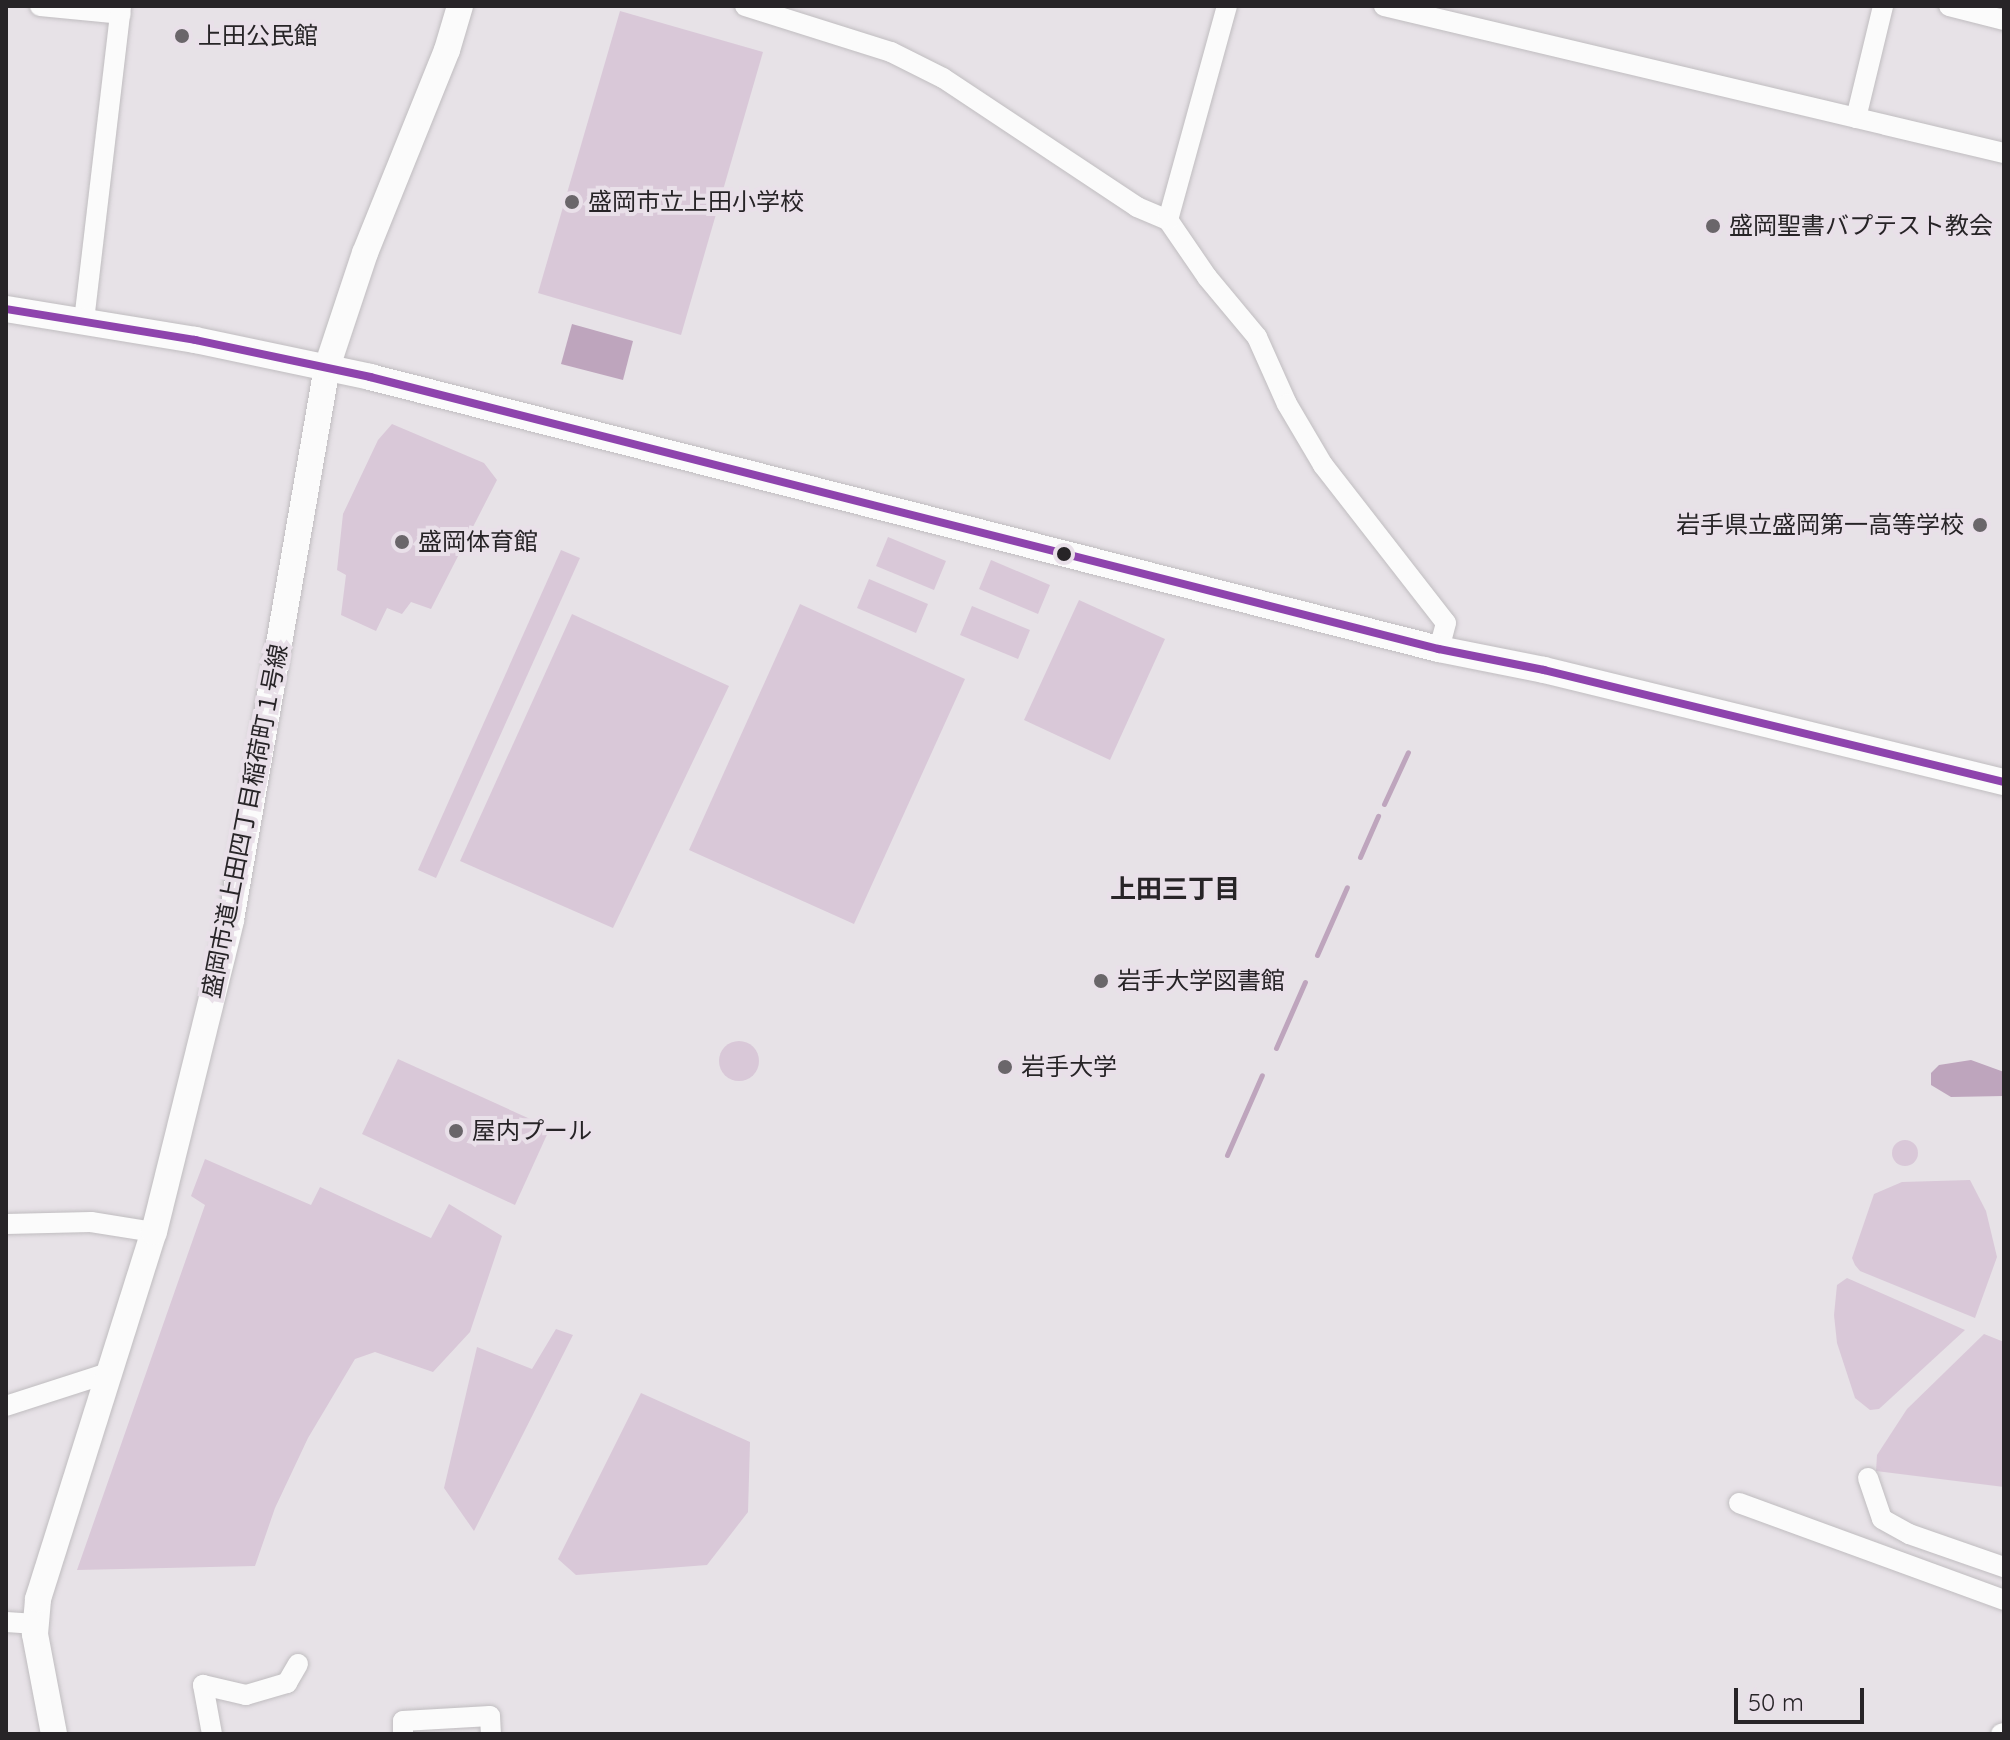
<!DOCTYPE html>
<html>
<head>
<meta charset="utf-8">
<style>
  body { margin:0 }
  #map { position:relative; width:2010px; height:1740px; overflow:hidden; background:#e7e2e7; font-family:Quicksand,"Noto Sans JP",sans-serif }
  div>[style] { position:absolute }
  .green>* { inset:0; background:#d9c8d8 }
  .round { border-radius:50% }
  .water>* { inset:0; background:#bea5bd }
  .stream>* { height:5px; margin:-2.5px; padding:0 2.5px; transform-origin:2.5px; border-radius:2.5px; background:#bea5bd }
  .roads { filter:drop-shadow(0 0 2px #c0bdc0) drop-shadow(0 0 2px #c0bdc0) }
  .minor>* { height:20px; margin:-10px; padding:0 10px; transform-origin:10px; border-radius:10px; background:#fbfbfb }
  .tertiary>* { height:26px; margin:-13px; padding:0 13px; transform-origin:13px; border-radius:13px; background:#fbfbfb }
  .bus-1>* { height:8px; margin:-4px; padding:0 4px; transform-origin:4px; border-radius:4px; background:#8e44ad }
  .dots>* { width:22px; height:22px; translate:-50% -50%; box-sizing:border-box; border:4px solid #e9e0e9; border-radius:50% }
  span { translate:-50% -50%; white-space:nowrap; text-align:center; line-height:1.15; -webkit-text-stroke:8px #e9e0e9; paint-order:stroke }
  .poi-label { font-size:24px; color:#272427 }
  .left { translate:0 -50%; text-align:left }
  .right { translate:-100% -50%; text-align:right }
  .street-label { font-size:24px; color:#272427 }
  .neighbourhood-label { font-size:26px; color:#272427; font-weight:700 }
  .frame { position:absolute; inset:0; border:8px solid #272427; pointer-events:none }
  .scale { position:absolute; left:1734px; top:1688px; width:130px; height:36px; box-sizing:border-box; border:4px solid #272427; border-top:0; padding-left:10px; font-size:24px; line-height:28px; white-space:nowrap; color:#272427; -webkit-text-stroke:6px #e9e0e9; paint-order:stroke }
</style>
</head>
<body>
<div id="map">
  <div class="green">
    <div style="clip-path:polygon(620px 11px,763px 52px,681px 335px,538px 293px)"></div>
    <div style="clip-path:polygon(392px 424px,484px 463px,497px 480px,431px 609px,411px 602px,402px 614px,387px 608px,376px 631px,341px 615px,346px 575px,337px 570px,343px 514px,378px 440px)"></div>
    <div style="clip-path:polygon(888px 537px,946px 561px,934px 590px,876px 566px)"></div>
    <div style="clip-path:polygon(561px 550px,580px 558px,436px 878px,418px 870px)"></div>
    <div style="clip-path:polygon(991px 560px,1050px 585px,1038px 614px,979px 589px)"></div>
    <div style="clip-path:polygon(869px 579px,928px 604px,916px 633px,857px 608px)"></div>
    <div style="clip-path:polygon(1079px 600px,1165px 639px,1110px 760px,1024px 720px)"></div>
    <div style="clip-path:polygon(800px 604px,965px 679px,854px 924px,689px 850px)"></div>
    <div style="clip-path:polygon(972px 606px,1030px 630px,1018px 659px,960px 635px)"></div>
    <div style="clip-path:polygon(572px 614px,729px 686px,613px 928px,460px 861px)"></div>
    <div class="round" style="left:719px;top:1041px;width:40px;height:40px"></div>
    <div style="clip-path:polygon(398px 1059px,550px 1128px,515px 1205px,362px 1134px)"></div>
    <div class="round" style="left:1892px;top:1140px;width:26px;height:26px"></div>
    <div style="clip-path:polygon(205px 1159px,311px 1205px,320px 1187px,431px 1238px,449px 1204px,502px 1236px,470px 1332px,433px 1372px,375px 1352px,355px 1359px,308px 1438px,275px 1508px,255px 1566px,77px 1570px,205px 1205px,191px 1196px)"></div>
    <div style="clip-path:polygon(1970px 1180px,1986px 1211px,1997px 1257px,1975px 1318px,1860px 1271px,1855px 1265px,1852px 1258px,1874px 1194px,1902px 1182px)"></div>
    <div style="clip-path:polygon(1847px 1278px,1965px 1330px,1879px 1409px,1870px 1410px,1855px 1398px,1837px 1343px,1834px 1315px,1837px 1285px)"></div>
    <div style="clip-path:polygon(556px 1329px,573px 1335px,474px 1531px,444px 1488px,477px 1347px,532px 1369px)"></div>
    <div style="clip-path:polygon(1984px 1334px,2004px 1342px,2004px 1487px,1876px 1471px,1877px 1455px,1907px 1409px)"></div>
    <div style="clip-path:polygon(641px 1393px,750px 1442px,748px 1512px,707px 1565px,576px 1575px,558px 1559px)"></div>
  </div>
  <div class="water">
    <div style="clip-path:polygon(572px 324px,633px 341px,623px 380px,561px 364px)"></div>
    <div style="clip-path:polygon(1971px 1060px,2004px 1072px,2004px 1096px,1951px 1097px,1931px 1085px,1931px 1073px,1939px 1065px)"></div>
  </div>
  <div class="stream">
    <div style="left:1384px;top:804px;width:57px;rotate:-65.2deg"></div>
    <div style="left:1360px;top:857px;width:45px;rotate:-66.3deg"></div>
    <div style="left:1317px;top:955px;width:74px;rotate:-66.2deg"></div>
    <div style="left:1276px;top:1048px;width:72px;rotate:-66.3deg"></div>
    <div style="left:1227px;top:1155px;width:87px;rotate:-66.4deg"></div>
  </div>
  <div class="roads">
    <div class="minor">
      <div style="left:40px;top:6px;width:81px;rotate:5.6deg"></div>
      <div style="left:745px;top:6px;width:153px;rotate:17.5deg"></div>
      <div style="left:891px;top:52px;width:58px;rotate:26.6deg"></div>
      <div style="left:943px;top:78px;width:233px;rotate:33.6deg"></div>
      <div style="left:1137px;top:207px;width:34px;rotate:23deg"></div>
      <div style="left:1168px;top:220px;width:69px;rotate:55.6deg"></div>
      <div style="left:1207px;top:277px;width:78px;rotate:50.2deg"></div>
      <div style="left:1257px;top:337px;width:73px;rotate:65.9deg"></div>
      <div style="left:1287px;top:404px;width:71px;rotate:59.5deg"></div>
      <div style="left:1323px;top:465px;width:200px;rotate:52.1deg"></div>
      <div style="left:1446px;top:623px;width:27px;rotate:105deg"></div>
      <div style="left:1384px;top:6px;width:637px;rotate:13.34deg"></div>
      <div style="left:1949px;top:6px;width:57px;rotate:14.3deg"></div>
      <div style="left:1856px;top:118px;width:115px;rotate:-76.4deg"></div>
      <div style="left:1168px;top:220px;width:222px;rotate:-74.6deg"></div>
      <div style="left:84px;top:321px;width:317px;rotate:-83.3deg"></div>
      <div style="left:6px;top:1224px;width:85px;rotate:-1.3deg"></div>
      <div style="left:91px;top:1222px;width:64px;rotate:9deg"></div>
      <div style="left:6px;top:1406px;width:107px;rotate:-17.9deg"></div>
      <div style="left:1868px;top:1478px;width:43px;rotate:71.1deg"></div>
      <div style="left:1882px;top:1519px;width:31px;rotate:29deg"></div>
      <div style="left:1909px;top:1534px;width:101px;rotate:19.2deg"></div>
      <div style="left:1739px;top:1503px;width:282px;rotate:20.1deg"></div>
      <div style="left:6px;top:1622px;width:30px;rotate:4deg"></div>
      <div style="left:212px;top:1734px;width:50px;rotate:-100.4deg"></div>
      <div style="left:203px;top:1685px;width:44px;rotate:13.1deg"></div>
      <div style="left:246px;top:1695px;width:43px;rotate:-16.3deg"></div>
      <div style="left:287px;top:1683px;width:22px;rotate:-60deg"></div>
      <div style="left:403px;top:1734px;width:13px;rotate:-90deg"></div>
      <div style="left:403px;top:1721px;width:87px;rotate:-3.3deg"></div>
      <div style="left:490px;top:1716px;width:18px;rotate:87deg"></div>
      <div style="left:2001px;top:1734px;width:3px;rotate:-18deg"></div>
    </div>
    <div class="tertiary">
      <div style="left:6px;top:309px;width:192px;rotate:9.3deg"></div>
      <div style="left:195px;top:340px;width:179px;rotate:11.9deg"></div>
      <div style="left:370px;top:377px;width:1103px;rotate:14.28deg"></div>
      <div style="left:1439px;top:649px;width:107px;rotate:11.3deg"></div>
      <div style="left:1544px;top:670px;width:473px;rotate:13.7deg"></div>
      <div style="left:54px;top:1734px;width:102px;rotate:-100.8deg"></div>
      <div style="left:35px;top:1634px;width:35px;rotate:-85deg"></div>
      <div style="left:38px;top:1599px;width:385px;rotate:-72.5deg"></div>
      <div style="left:154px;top:1232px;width:321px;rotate:-76.1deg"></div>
      <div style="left:231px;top:920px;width:561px;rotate:-80.15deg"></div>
      <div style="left:327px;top:367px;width:120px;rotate:-71.6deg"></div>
      <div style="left:365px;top:253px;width:219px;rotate:-68deg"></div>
      <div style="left:447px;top:50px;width:46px;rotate:-73.5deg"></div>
    </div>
  </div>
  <div class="bus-1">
    <div style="left:6px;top:309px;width:192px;rotate:9.3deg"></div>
    <div style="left:195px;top:340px;width:179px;rotate:11.9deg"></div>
    <div style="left:370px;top:377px;width:1103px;rotate:14.28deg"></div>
    <div style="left:1439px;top:649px;width:107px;rotate:11.3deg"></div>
    <div style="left:1544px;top:670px;width:473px;rotate:13.7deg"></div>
  </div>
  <div class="dots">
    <div style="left:182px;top:36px;background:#6a666a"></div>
    <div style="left:572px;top:202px;background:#6a666a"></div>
    <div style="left:1713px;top:226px;background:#6a666a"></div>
    <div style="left:1980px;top:525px;background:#6a666a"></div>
    <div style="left:402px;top:542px;background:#6a666a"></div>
    <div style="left:1064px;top:554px;background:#272427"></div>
    <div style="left:1101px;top:981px;background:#6a666a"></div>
    <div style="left:1005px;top:1067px;background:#6a666a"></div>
    <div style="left:456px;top:1131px;background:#6a666a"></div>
  </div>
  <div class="poi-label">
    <span class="left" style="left:198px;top:36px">上田公民館</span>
    <span class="left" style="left:588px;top:202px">盛岡市立上田小学校</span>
    <span class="left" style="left:1729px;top:226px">盛岡聖書バプテスト教会</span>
    <span class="right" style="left:1964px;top:525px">岩手県立盛岡第一高等学校</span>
    <span class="left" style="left:418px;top:542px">盛岡体育館</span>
    <span class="left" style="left:1117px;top:981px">岩手大学図書館</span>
    <span class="left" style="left:1021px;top:1067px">岩手大学</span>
    <span class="left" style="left:472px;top:1131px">屋内プール</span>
  </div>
  <div class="street-label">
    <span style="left:245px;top:821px;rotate:-79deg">盛岡市道上田四丁目稲荷町１号線</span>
  </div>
  <div class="neighbourhood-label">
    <span style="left:1175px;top:889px">上田三丁目</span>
  </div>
  <div class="frame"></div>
  <div class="scale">50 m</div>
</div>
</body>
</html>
